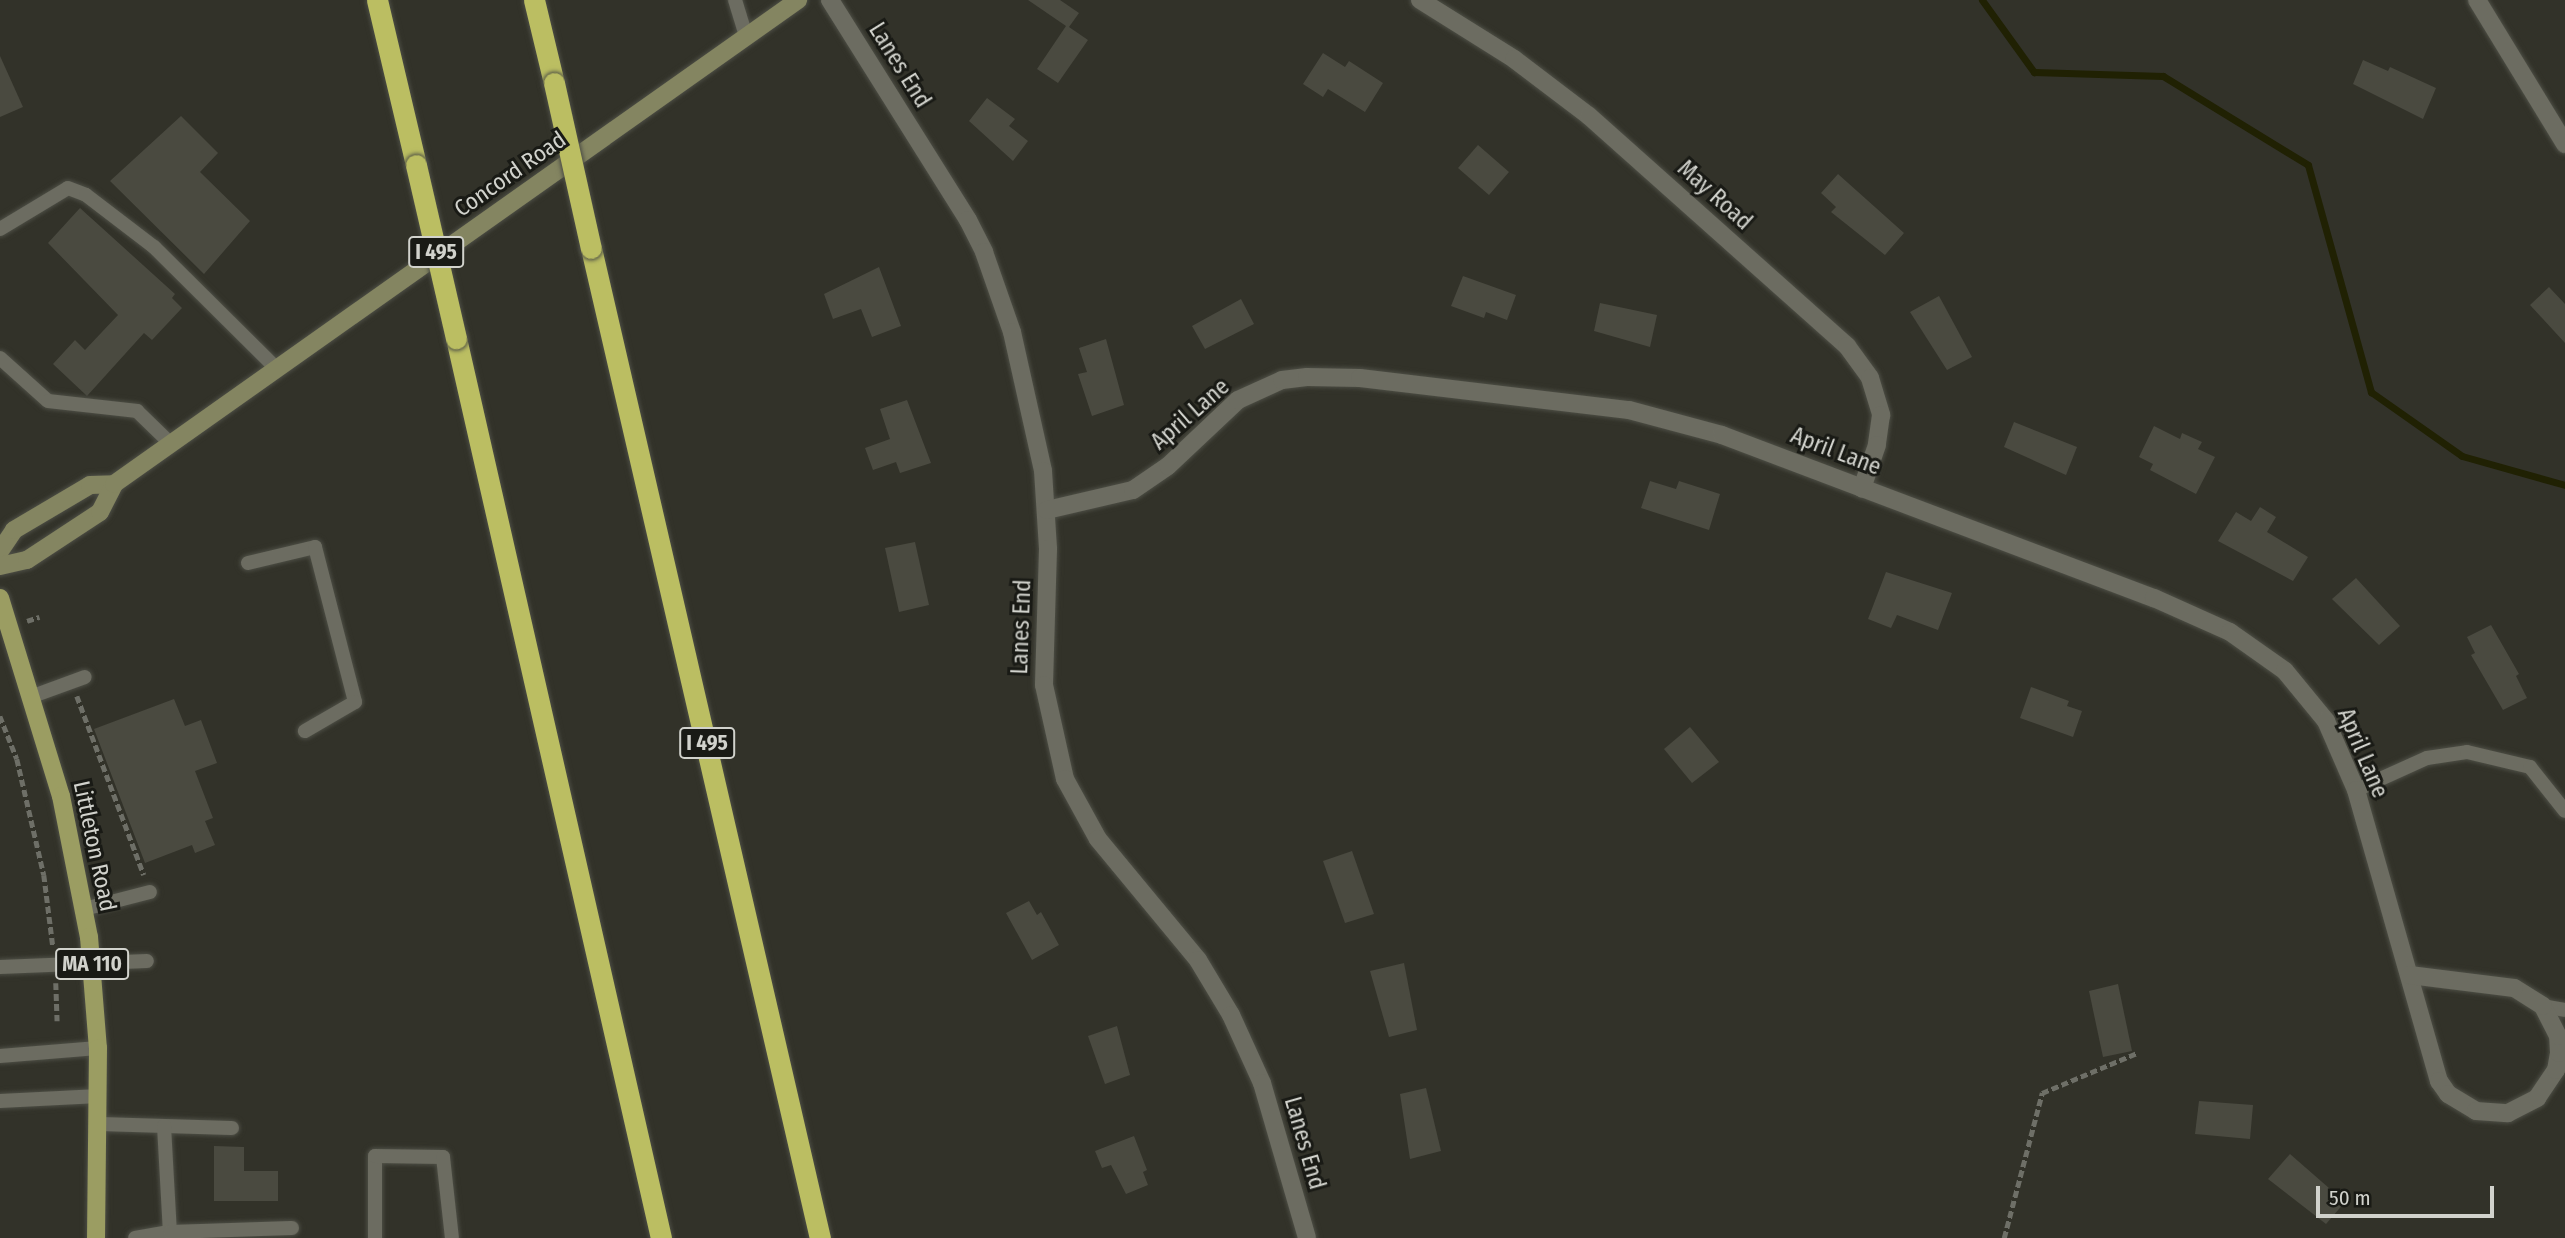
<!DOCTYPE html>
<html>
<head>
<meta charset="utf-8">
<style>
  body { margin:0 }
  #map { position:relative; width:2565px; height:1238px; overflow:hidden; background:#323229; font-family:"Fira Sans Condensed",sans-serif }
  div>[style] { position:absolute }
  .stream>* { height:7px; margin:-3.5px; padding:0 3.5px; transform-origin:3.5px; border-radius:3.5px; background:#202103 }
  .building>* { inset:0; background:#4a4a40 }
  .path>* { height:4.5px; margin-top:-2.25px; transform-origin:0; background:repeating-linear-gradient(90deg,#6e6f67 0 7px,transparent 0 10.5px) }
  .roads { filter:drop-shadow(0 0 2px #4d4e45) drop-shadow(0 0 2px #4d4e45) }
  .service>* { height:14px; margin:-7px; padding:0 7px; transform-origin:7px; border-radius:7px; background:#6c6c61 }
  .minor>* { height:18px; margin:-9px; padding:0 9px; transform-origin:9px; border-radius:9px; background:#6c6c61 }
  .secondary>* { height:18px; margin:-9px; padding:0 9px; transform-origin:9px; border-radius:9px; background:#848561 }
  .primary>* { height:18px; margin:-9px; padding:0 9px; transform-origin:9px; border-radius:9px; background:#9b9d62 }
  .motorway>* { height:21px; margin:-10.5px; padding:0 10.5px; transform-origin:10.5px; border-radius:10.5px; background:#bbbe62 }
  .bridges { filter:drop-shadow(0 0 2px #4d4e45) drop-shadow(0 0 2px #4d4e45) }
  .motorway-bridge>* { height:21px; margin:-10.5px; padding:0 10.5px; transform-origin:10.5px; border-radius:10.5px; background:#bbbe62 }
  span { translate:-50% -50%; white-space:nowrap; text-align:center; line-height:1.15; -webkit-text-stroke:6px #191a15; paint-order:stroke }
  .shield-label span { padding:2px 5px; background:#191a15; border:2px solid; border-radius:5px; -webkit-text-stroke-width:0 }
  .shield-label { font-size:21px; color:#d1d2cc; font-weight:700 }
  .street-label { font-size:23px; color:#d1d2cc }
  .scale { position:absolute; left:2316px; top:1186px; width:178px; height:32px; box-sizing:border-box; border:4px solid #d1d2cc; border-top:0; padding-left:9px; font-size:21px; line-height:24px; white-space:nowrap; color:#d1d2cc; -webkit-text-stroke:5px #191a15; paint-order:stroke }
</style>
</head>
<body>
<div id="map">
  <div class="stream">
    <div style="left:1982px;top:0;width:89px;rotate:54.2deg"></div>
    <div style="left:2034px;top:72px;width:129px;rotate:1.8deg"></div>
    <div style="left:2163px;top:76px;width:170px;rotate:31.5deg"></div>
    <div style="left:2308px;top:165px;width:236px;rotate:74.5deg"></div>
    <div style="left:2371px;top:392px;width:111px;rotate:35.1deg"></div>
    <div style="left:2462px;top:456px;width:107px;rotate:15.7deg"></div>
  </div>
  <div class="building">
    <div style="clip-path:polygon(1028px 0,1060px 0,1079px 13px,1069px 27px,1088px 40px,1058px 83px,1037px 69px,1066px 26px)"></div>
    <div style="clip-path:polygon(1323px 53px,1345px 67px,1349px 61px,1383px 83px,1365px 112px,1328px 89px,1323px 97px,1303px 84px)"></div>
    <div style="clip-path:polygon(0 56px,23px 107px,0 117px)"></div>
    <div style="clip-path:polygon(2363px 60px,2388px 71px,2390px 67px,2436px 88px,2423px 119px,2353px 84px)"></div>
    <div style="clip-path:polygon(987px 98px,1015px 119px,1009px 126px,1028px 141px,1013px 161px,969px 121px)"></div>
    <div style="clip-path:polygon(181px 116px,218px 153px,200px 172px,250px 221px,204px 274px,110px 181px)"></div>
    <div style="clip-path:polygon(1478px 145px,1509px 172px,1489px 195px,1458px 168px)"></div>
    <div style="clip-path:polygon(1838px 174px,1904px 233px,1885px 255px,1831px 212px,1836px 207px,1821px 193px)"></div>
    <div style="clip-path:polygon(80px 208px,175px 294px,172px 298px,182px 308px,152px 340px,144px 333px,87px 396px,53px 364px,75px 340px,85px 350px,118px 315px,48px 243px)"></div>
    <div style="clip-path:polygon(879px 267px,901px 326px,872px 337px,861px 309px,833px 319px,824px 294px)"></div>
    <div style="clip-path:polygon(1463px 276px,1516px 295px,1507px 320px,1486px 312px,1484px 318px,1451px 306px)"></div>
    <div style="clip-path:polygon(2549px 287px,2565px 304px,2565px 343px,2530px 305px)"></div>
    <div style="clip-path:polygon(1939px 296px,1972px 357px,1947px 370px,1910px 312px)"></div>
    <div style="clip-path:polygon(1241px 299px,1254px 324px,1205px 349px,1192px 326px)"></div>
    <div style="clip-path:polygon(1600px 303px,1657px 315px,1650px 347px,1594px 331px)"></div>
    <div style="clip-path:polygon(1106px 339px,1124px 405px,1092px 416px,1078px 374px,1087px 372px,1079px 348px)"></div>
    <div style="clip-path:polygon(907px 400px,931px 463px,900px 473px,896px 462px,873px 470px,865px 448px,890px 439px,880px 409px)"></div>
    <div style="clip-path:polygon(2014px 422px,2077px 447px,2066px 475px,2004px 447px)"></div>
    <div style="clip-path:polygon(2154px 426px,2180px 439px,2182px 433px,2202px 442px,2198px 449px,2215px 457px,2196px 494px,2150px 470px,2153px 464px,2139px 457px)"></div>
    <div style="clip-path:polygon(1650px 481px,1676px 489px,1679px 481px,1720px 494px,1709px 530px,1641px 508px)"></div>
    <div style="clip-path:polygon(2260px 507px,2276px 517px,2267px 532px,2308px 557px,2293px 581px,2218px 541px,2236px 512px,2251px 521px)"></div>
    <div style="clip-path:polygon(915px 542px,929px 605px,899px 612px,885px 548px)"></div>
    <div style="clip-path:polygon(1886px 572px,1952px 593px,1938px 630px,1897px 615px,1891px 628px,1868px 619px)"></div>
    <div style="clip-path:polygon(2356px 578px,2400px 626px,2379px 645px,2332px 599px)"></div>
    <div style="clip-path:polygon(2491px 625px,2519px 674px,2516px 676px,2527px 698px,2503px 710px,2471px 655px,2475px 653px,2467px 637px)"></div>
    <div style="clip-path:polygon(2031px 687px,2069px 701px,2067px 706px,2082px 711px,2073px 737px,2020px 718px)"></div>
    <div style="clip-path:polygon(174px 699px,185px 726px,201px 720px,217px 763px,195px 771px,213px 818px,205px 821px,215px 845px,195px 853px,192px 845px,145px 863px,94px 729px)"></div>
    <div style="clip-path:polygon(1690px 727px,1719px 762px,1692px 783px,1664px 749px)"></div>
    <div style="clip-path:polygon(1352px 851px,1374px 914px,1345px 923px,1323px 861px)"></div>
    <div style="clip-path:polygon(1029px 901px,1037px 915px,1041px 912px,1059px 945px,1032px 960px,1006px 913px)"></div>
    <div style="clip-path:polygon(1404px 963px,1417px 1030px,1389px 1037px,1370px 971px)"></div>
    <div style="clip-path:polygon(2118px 984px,2132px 1051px,2103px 1057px,2089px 991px)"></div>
    <div style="clip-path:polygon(1117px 1026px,1130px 1075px,1105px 1084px,1088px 1036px)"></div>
    <div style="clip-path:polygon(1426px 1088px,1441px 1151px,1410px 1159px,1400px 1094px)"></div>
    <div style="clip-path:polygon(2199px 1101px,2253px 1105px,2250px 1139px,2195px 1134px)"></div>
    <div style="clip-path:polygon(1134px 1136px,1147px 1170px,1143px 1172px,1148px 1185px,1126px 1194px,1111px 1165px,1102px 1168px,1095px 1151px)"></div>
    <div style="clip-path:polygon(214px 1146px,244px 1147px,244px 1171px,278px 1171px,278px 1201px,214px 1201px)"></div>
    <div style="clip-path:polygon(2290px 1154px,2345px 1202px,2326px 1224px,2268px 1179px)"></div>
  </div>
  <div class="path">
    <div style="left:27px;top:621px;width:13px;rotate:-18deg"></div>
    <div style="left:77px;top:696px;width:191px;rotate:69.5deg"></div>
    <div style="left:0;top:716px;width:46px;rotate:68.4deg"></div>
    <div style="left:17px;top:759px;width:119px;rotate:76.9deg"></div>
    <div style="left:44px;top:875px;width:72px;rotate:82.8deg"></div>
    <div style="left:56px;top:983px;width:38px;rotate:88deg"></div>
    <div style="left:2004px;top:1238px;width:150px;rotate:-75.3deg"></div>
    <div style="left:2042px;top:1093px;width:103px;rotate:-22.8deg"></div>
  </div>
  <div class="roads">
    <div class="service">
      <div style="left:735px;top:0;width:38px;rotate:73deg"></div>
      <div style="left:0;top:229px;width:79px;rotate:-31.1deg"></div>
      <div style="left:68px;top:188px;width:19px;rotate:21deg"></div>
      <div style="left:86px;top:195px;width:86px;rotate:37.4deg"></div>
      <div style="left:154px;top:247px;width:173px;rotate:44.8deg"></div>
      <div style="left:0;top:358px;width:64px;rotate:41.9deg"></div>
      <div style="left:48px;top:401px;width:90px;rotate:6.4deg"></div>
      <div style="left:137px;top:411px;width:47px;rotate:44.1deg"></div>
      <div style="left:248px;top:563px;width:69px;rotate:-13.4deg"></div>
      <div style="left:315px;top:547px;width:160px;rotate:75.5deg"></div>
      <div style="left:355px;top:702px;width:58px;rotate:149.9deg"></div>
      <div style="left:33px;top:696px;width:55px;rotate:-20.1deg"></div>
      <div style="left:2356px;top:790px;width:78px;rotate:-24.3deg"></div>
      <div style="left:2427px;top:758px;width:40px;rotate:-8.5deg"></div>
      <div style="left:2467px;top:752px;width:65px;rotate:13.4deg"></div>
      <div style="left:2530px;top:767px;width:56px;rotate:51.5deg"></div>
      <div style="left:84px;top:909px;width:68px;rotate:-14.4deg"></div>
      <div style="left:0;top:967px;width:147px;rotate:-2.3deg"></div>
      <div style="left:2543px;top:1006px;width:22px;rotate:10deg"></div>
      <div style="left:0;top:1056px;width:98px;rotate:-4.7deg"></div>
      <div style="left:0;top:1101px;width:99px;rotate:-2.9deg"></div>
      <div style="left:99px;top:1124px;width:133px;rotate:1.7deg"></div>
      <div style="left:164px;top:1126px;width:106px;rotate:86.8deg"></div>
      <div style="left:135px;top:1238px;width:36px;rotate:-10deg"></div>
      <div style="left:170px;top:1232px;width:122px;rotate:-1.9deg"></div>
      <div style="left:375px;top:1238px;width:82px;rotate:-90deg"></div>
      <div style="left:375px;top:1156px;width:68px;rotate:0.8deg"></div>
      <div style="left:443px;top:1157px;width:81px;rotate:83.7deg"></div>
    </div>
    <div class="minor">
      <div style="left:830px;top:0;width:260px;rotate:57.9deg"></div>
      <div style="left:968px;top:220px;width:36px;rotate:63deg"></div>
      <div style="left:984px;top:252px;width:85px;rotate:70.7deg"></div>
      <div style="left:1012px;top:332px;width:142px;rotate:77.4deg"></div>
      <div style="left:1043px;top:471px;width:78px;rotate:86.3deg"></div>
      <div style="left:1048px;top:549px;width:136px;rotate:91.7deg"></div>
      <div style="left:1044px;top:685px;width:96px;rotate:77.4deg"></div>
      <div style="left:1065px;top:779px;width:68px;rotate:61.2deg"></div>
      <div style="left:1098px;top:839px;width:157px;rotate:50.4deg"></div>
      <div style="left:1198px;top:960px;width:64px;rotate:59deg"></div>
      <div style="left:1231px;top:1015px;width:75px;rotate:65.5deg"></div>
      <div style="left:1262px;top:1083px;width:161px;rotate:73.8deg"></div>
      <div style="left:1420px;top:0;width:111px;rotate:32.1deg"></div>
      <div style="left:1514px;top:59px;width:94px;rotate:37.2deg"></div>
      <div style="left:1589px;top:116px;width:346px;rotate:41.7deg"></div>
      <div style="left:1847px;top:346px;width:39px;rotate:54deg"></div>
      <div style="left:1870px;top:378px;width:39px;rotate:73deg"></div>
      <div style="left:1881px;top:415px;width:30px;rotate:98deg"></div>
      <div style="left:1877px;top:445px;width:46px;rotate:109.2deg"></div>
      <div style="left:2477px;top:0;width:169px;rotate:58.6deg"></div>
      <div style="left:1047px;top:510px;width:88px;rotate:-13.1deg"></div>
      <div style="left:1133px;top:490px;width:42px;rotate:-34.4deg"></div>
      <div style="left:1168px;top:466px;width:96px;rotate:-43.3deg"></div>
      <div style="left:1238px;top:400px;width:48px;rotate:-24.4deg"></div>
      <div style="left:1282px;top:380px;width:25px;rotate:-7deg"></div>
      <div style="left:1307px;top:377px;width:53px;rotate:1.1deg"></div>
      <div style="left:1360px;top:378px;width:271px;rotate:6.8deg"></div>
      <div style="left:1629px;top:410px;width:96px;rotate:15deg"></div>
      <div style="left:1722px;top:435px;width:462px;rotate:20.7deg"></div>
      <div style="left:2154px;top:598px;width:83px;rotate:24.1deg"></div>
      <div style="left:2230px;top:632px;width:67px;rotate:35.3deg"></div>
      <div style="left:2285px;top:671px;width:65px;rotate:50.6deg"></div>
      <div style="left:2326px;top:721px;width:75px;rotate:66.5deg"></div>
      <div style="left:2356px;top:790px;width:303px;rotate:74.1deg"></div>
      <div style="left:2439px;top:1081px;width:16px;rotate:55deg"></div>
      <div style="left:2448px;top:1094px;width:33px;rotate:31deg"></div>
      <div style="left:2476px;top:1111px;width:32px;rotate:4deg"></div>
      <div style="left:2508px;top:1113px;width:33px;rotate:-27deg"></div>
      <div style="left:2537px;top:1098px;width:34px;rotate:-56deg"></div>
      <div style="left:2556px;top:1070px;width:17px;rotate:-80deg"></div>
      <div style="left:2559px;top:1053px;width:17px;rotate:-93deg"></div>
      <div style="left:2558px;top:1036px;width:34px;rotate:-117deg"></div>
      <div style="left:2543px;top:1006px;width:34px;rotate:-148deg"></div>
      <div style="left:2514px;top:988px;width:105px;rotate:-172.9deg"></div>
    </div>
    <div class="secondary">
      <div style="left:0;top:551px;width:25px;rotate:-56deg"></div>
      <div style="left:14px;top:530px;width:88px;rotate:-30.6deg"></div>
      <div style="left:90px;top:485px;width:24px;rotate:-2deg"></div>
      <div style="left:0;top:566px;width:28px;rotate:-13deg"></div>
      <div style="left:27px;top:560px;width:87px;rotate:-33.3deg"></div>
      <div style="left:100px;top:512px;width:31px;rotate:-63deg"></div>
      <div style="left:114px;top:484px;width:838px;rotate:-35.28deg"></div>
    </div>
    <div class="primary">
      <div style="left:0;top:598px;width:207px;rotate:72.9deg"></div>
      <div style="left:61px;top:796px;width:144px;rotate:78.8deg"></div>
      <div style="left:89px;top:937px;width:111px;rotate:85.4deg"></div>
      <div style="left:98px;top:1048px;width:190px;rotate:90.6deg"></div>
    </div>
    <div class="motorway">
      <div style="left:377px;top:0;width:170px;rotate:76.7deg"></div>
      <div style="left:534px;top:0;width:85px;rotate:76.5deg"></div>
      <div style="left:591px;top:248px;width:1016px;rotate:76.98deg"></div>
      <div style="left:456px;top:338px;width:923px;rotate:77.17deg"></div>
    </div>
  </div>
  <div class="bridges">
    <div class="motorway-bridge">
      <div style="left:554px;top:83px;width:169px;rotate:77.4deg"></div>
      <div style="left:416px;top:165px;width:178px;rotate:77deg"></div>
    </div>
  </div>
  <div class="shield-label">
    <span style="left:436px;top:252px">I 495</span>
    <span style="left:707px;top:743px">I 495</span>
    <span style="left:92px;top:964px">MA 110</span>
  </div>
  <div class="street-label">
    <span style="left:900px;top:65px;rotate:58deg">Lanes End</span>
    <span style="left:510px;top:174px;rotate:-35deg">Concord Road</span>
    <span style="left:1715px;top:195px;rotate:42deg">May Road</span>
    <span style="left:1190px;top:414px;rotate:-41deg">April Lane</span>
    <span style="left:1836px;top:451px;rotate:21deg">April Lane</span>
    <span style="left:1021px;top:627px;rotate:-88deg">Lanes End</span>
    <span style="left:2363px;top:753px;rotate:67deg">April Lane</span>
    <span style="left:95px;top:846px;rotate:78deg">Littleton Road</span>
    <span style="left:1305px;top:1143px;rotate:74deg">Lanes End</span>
  </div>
  <div class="scale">50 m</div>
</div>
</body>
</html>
